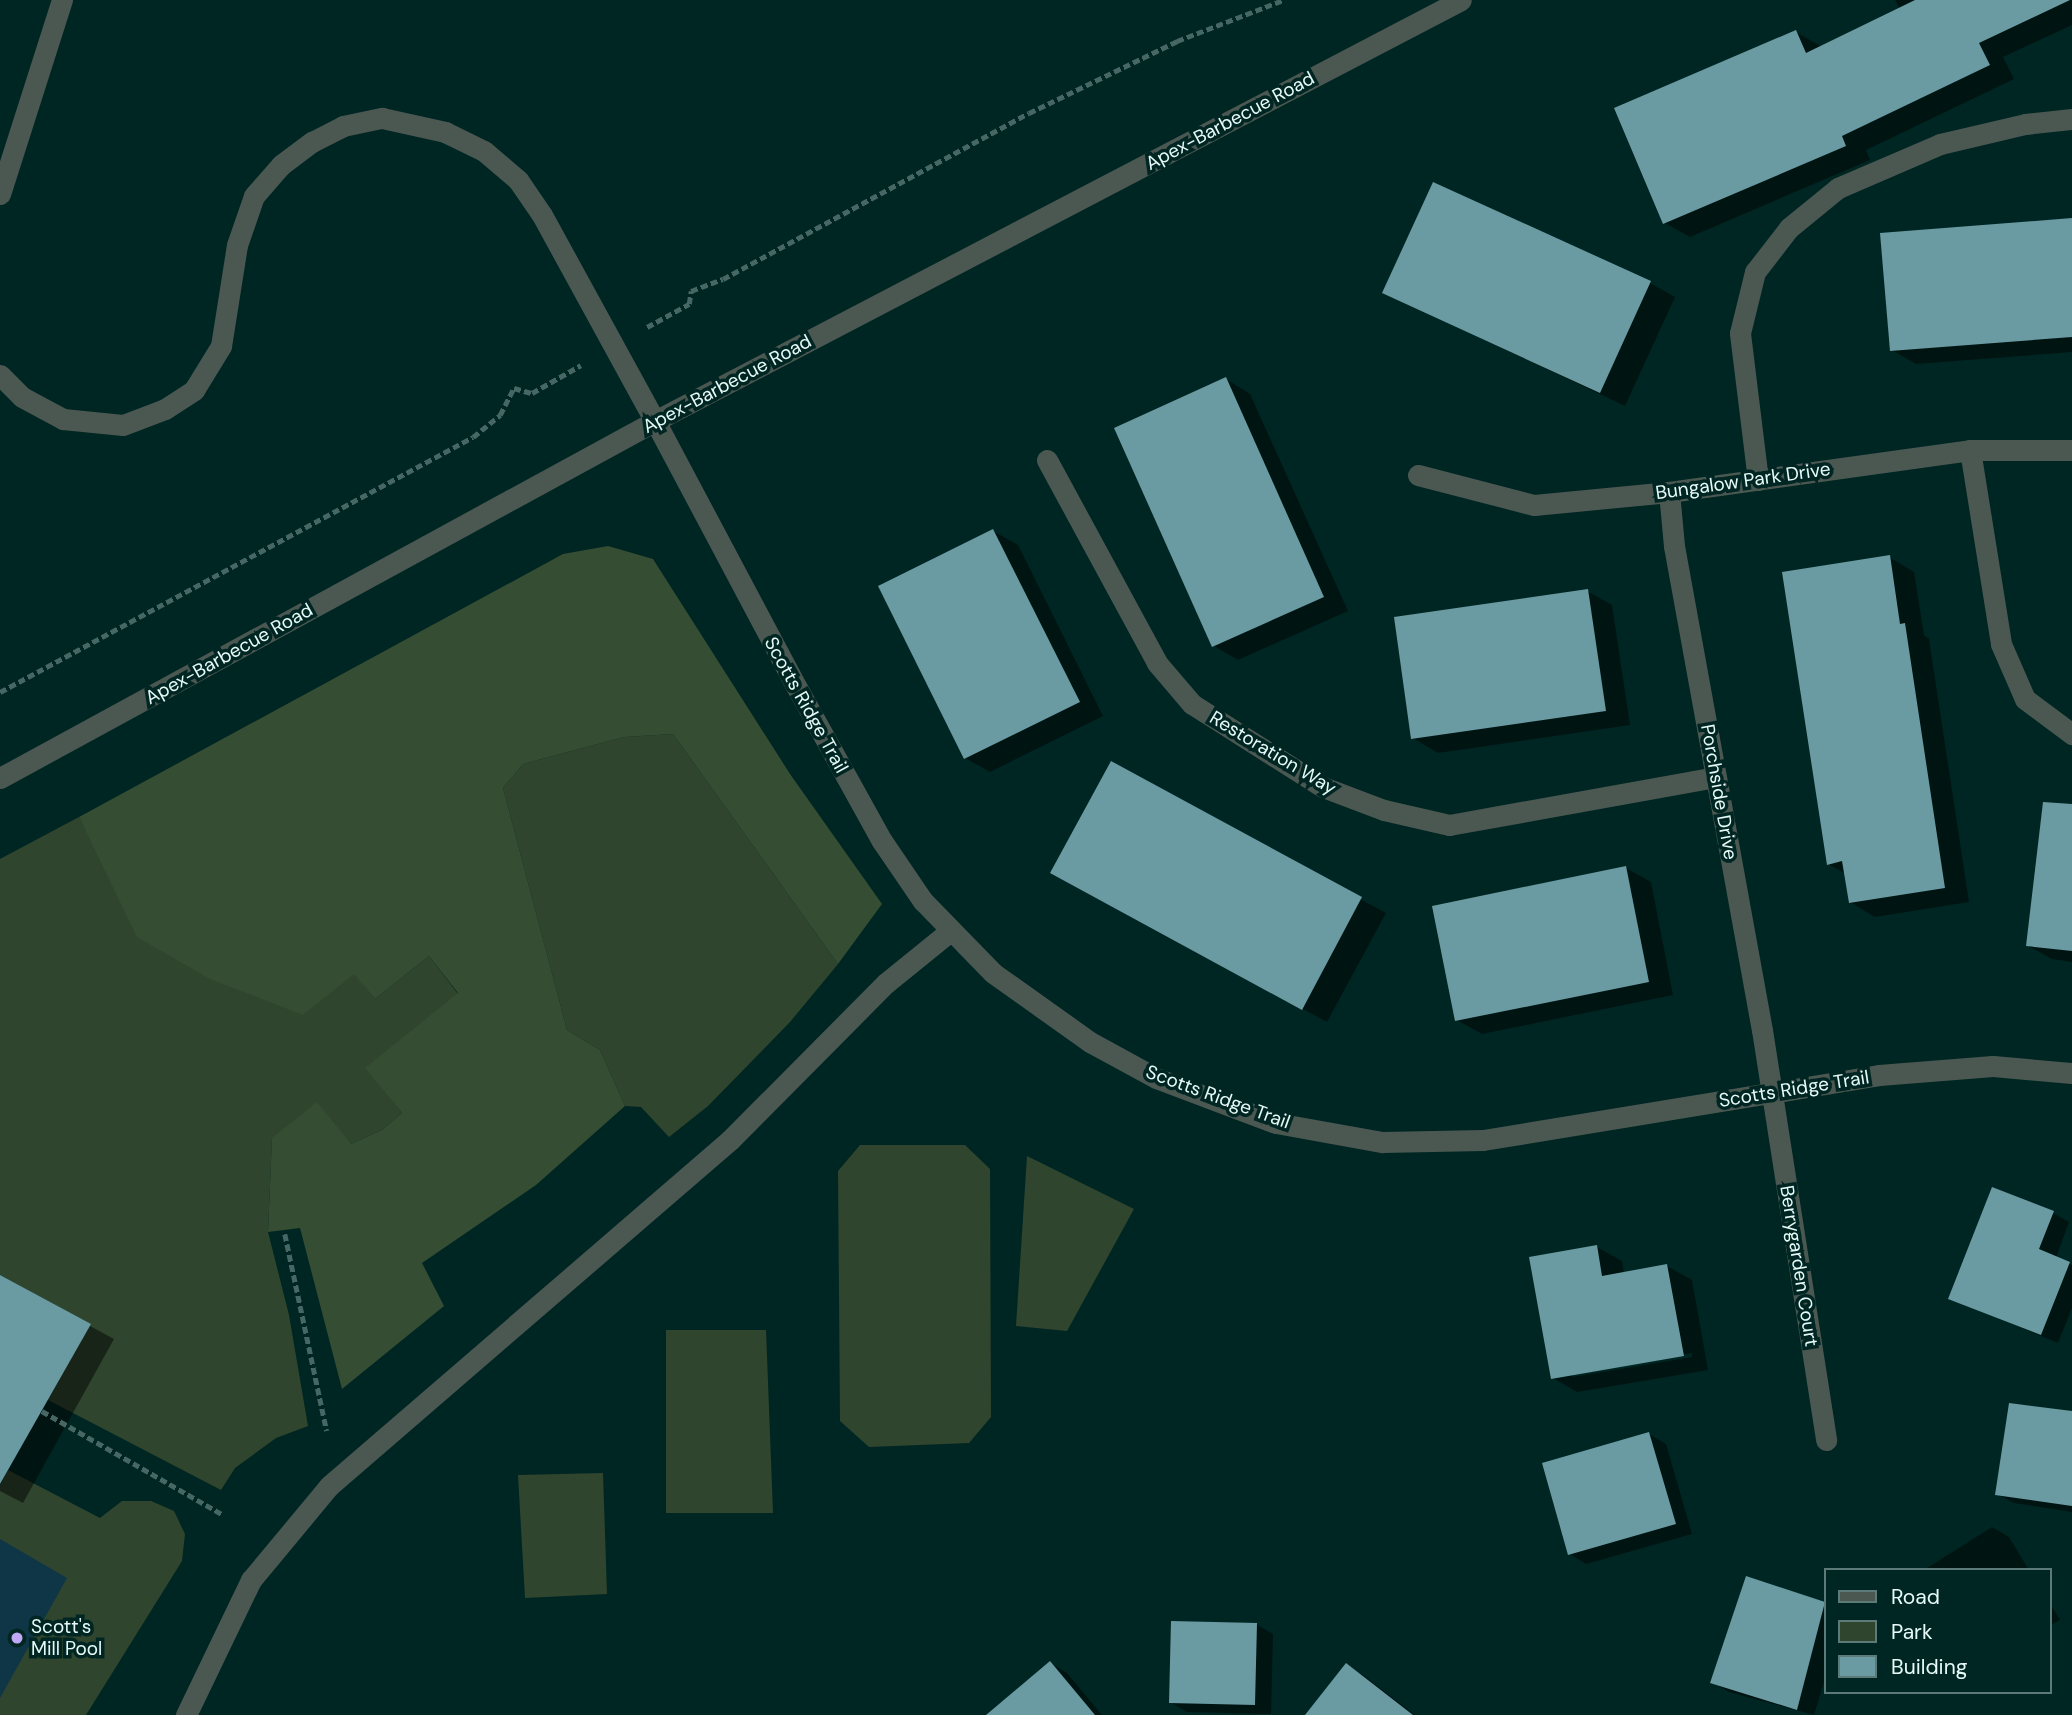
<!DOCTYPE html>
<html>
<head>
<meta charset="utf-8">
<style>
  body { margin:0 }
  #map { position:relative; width:2072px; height:1715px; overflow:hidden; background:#002623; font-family:"DM Sans",sans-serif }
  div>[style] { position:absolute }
  .green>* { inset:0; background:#30452e }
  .forest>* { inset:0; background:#354d33 }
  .water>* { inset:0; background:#0f3647 }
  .shadow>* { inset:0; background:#0007 }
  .building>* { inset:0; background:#6a9aa2 }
  .path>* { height:4.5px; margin-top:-2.25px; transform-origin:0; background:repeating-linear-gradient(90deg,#466764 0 7px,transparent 0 10.5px) }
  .service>* { height:21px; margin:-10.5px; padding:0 10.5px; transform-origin:10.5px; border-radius:10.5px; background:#4b5852 }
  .minor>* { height:21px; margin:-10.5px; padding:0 10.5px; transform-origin:10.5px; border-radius:10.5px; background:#4b5852 }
  .tertiary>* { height:21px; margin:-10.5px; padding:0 10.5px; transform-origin:10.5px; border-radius:10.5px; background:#4b5852 }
  .dots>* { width:19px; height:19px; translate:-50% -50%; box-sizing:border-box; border:4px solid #002623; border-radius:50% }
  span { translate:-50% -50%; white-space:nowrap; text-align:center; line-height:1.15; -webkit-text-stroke:7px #002623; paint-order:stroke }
  .street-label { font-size:19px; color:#e6faf7 }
  .poi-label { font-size:19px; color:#e6faf7 }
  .left { translate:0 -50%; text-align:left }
  .legend { position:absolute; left:1824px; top:1568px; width:228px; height:126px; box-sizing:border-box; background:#002623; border:2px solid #5c7b78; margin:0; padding:9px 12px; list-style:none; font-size:21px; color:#e6faf7 }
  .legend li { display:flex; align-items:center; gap:14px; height:35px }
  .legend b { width:35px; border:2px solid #5c7b78 }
</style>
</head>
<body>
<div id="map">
  <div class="green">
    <div style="clip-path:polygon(673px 734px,838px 964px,790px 1022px,708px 1106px,669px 1137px,641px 1107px,625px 1106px,600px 1050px,567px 1030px,503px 788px,523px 764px,624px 737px)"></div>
    <div style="clip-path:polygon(79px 817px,103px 864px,355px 974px,375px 999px,429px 956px,458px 994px,366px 1068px,402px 1113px,382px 1130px,351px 1144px,272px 1138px,268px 1232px,289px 1315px,308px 1426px,276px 1438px,235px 1468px,221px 1490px,48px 1400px,90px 1324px,0 1275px,0 859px)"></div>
    <div style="clip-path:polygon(860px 1145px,965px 1145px,990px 1169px,991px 1417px,969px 1443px,869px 1447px,840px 1421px,838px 1171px)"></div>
    <div style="clip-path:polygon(1027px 1156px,1134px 1209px,1067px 1331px,1016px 1326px)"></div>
    <div style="clip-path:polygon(666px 1330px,766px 1330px,773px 1513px,666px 1513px)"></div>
    <div style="clip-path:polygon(8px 1470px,100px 1518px,122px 1501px,151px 1501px,174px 1511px,185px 1534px,182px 1561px,86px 1715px,0 1715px,0 1485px)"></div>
    <div style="clip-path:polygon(603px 1473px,607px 1594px,525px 1598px,518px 1475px)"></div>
  </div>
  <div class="forest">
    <div style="clip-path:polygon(608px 546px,653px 559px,790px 774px,882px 904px,838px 964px,673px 734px,624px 737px,523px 764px,503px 788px,567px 1030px,600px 1050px,625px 1106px,536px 1185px,422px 1263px,444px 1306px,342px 1389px,300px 1228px,268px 1232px,272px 1138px,317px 1102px,351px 1144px,382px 1130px,402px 1113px,365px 1068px,458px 993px,429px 956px,375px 999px,354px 974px,303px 1015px,210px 979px,137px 937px,79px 817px,563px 554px)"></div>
  </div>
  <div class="water">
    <div style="clip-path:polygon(0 1539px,67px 1578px,0 1698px)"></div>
  </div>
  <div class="shadow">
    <div style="clip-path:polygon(1895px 0,2072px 0,2072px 25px,2003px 57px,2014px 79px,1866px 150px,1870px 160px,1690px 237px,1665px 223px,1796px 32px,1822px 47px,1900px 9px)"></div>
    <div style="clip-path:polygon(2072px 220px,2072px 352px,1916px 364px,1892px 350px)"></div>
    <div style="clip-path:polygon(1650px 283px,1675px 297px,1625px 406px,1384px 292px)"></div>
    <div style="clip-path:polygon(1226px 379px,1250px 394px,1348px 611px,1238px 660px,1214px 646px)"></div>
    <div style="clip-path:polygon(993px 531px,1018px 545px,1103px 716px,990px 772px,965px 758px)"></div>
    <div style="clip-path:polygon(1889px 557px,1914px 572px,1924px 635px,1929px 639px,1969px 902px,1875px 917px,1850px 902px,1846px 874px,1828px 864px)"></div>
    <div style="clip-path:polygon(1587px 591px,1612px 605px,1630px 725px,1438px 753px,1413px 738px)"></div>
    <div style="clip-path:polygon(1112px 764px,1386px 913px,1327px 1022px,1077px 887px)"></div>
    <div style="clip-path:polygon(2072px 832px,2072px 962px,2052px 959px,2027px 945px)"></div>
    <div style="clip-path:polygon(1626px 868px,1651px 882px,1673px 995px,1482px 1034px,1457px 1020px)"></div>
    <div style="clip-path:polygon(2053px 1213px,2069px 1222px,2056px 1258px,2072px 1265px,2072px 1308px,2058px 1343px,1950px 1298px)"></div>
    <div style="clip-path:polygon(evenodd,1597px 1247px,1622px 1261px,1624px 1274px,1667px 1266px,1692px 1280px,1708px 1370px,1577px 1392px,1553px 1378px,1597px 1247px,1692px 1353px,1692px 1357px,1572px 1377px,1572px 1374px,1692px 1353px)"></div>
    <div style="clip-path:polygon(0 1277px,114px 1339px,23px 1503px,0 1491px)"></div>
    <div style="clip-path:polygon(2072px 1413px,2072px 1512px,2014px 1503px,1997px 1494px)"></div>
    <div style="clip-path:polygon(1649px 1434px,1666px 1444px,1692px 1534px,1586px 1564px,1570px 1554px)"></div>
    <div style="clip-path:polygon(1992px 1527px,2009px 1537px,2029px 1570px,1924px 1570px)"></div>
    <div style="clip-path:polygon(1748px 1578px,1825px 1604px,1825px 1679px,1814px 1715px,1729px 1692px,1712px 1682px)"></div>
    <div style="clip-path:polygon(2049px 1602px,2060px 1620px,2049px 1626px)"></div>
    <div style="clip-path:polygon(1256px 1624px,1273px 1634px,1271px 1714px,1187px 1712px,1170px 1702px)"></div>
    <div style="clip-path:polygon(1050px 1663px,1067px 1673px,1102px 1715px,988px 1715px)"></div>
    <div style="clip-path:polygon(1346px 1665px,1363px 1675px,1415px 1715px,1307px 1715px)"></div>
  </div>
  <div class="building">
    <div style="clip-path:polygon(1915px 0,2070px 0,1979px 43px,1990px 65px,1842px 136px,1846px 146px,1663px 224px,1614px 108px,1796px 30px,1806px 53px)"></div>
    <div style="clip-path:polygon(1433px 182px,1651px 281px,1600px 393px,1382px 293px)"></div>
    <div style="clip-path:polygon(2072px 218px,2072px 337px,1890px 351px,1880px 233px)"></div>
    <div style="clip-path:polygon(1226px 377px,1324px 597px,1212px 647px,1114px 428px)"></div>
    <div style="clip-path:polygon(993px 529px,1080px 702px,964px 759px,878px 586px)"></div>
    <div style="clip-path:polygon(1890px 555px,1900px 624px,1905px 623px,1945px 888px,1849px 903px,1842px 861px,1827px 865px,1782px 572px)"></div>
    <div style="clip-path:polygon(1588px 589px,1606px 711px,1411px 739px,1394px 617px)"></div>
    <div style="clip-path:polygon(1111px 761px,1362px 897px,1302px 1010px,1050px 873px)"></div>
    <div style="clip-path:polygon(2043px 802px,2072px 804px,2072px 951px,2026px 946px)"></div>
    <div style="clip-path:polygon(1626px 866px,1649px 982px,1455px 1021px,1432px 906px)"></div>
    <div style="clip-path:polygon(1992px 1187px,2054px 1211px,2039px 1249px,2070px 1262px,2041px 1335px,1948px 1299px)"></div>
    <div style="clip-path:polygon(1597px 1245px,1602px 1276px,1667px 1264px,1684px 1356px,1551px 1379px,1529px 1257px)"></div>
    <div style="clip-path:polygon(0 1275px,91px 1324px,0 1484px)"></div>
    <div style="clip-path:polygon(2009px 1403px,2072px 1411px,2072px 1506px,1995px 1495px)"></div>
    <div style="clip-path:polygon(1649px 1432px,1676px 1524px,1568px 1555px,1542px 1463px)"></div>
    <div style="clip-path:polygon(1746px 1576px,1825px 1602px,1797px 1710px,1710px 1683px)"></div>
    <div style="clip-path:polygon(1171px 1621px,1257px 1623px,1255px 1705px,1169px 1703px)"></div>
    <div style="clip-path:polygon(1050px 1661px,1095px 1715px,986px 1715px)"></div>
    <div style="clip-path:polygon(1346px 1663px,1413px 1715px,1305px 1715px)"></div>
  </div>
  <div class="path">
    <div style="left:647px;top:327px;width:48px;rotate:-28.7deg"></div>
    <div style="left:689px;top:304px;width:13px;rotate:-81deg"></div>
    <div style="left:691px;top:291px;width:34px;rotate:-21deg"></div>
    <div style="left:723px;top:279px;width:348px;rotate:-28.5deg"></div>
    <div style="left:1029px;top:113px;width:165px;rotate:-25.9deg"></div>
    <div style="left:1177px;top:41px;width:114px;rotate:-21.1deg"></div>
    <div style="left:0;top:692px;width:537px;rotate:-28.33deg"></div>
    <div style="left:473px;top:437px;width:35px;rotate:-39deg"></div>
    <div style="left:500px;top:415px;width:30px;rotate:-63deg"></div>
    <div style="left:514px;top:388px;width:19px;rotate:16deg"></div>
    <div style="left:532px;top:393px;width:56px;rotate:-29.7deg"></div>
    <div style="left:285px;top:1234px;width:201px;rotate:78deg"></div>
    <div style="left:42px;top:1411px;width:207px;rotate:29.8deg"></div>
  </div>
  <div class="service">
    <div style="left:0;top:194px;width:204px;rotate:-72.3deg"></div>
    <div style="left:0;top:375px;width:31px;rotate:45deg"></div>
    <div style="left:22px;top:397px;width:47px;rotate:28.2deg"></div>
    <div style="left:63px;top:419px;width:60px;rotate:5.7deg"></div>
    <div style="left:123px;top:425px;width:45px;rotate:-20.9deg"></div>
    <div style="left:165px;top:409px;width:35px;rotate:-33deg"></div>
    <div style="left:194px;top:390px;width:52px;rotate:-58.5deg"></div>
    <div style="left:221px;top:346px;width:102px;rotate:-81deg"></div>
    <div style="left:237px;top:245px;width:52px;rotate:-70.9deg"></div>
    <div style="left:254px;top:196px;width:41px;rotate:-48.9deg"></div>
    <div style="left:281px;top:165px;width:39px;rotate:-37deg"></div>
    <div style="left:312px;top:142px;width:35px;rotate:-27deg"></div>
    <div style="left:343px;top:126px;width:40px;rotate:-12deg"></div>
    <div style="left:382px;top:118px;width:65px;rotate:12.5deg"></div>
    <div style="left:445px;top:132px;width:43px;rotate:26deg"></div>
    <div style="left:484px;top:151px;width:45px;rotate:40.5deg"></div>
    <div style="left:518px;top:180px;width:42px;rotate:55.6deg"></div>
    <div style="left:542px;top:215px;width:235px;rotate:61.3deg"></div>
    <div style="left:1970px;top:450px;width:196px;rotate:80.9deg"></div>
    <div style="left:2001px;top:644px;width:60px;rotate:66.4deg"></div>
    <div style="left:2025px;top:699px;width:59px;rotate:36.7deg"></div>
    <div style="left:1047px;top:460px;width:231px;rotate:61.5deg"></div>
    <div style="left:1157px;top:663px;width:54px;rotate:49.5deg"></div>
    <div style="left:1192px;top:704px;width:155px;rotate:32.4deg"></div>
    <div style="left:1323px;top:787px;width:65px;rotate:20.7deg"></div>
    <div style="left:1384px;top:810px;width:67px;rotate:13deg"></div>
    <div style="left:1449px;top:825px;width:271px;rotate:-10.2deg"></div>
    <div style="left:1758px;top:480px;width:148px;rotate:-97deg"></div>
    <div style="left:1740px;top:333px;width:63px;rotate:-76.2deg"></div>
    <div style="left:1755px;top:272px;width:56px;rotate:-52.3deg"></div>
    <div style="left:1789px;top:228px;width:63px;rotate:-39.2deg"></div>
    <div style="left:1838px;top:188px;width:111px;rotate:-23.3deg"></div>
    <div style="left:1940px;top:144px;width:87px;rotate:-13.2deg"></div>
    <div style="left:2025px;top:124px;width:47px;rotate:-6.1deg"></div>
  </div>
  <div class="minor">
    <div style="left:655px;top:421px;width:300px;rotate:62deg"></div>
    <div style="left:796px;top:686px;width:177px;rotate:61deg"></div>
    <div style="left:882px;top:841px;width:73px;rotate:55.7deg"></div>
    <div style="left:923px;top:901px;width:100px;rotate:45.8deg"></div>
    <div style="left:993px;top:973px;width:119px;rotate:35.4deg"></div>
    <div style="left:1090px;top:1042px;width:75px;rotate:28.6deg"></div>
    <div style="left:1156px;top:1078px;width:128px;rotate:20.6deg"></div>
    <div style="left:1276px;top:1123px;width:108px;rotate:10.2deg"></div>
    <div style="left:1382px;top:1142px;width:101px;rotate:-1.1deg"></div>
    <div style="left:1483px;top:1140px;width:401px;rotate:-9.3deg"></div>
    <div style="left:1879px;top:1075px;width:114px;rotate:-4.5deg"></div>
    <div style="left:1993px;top:1066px;width:79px;rotate:5.1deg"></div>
    <div style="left:1418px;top:475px;width:120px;rotate:14.5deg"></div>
    <div style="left:1534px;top:505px;width:136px;rotate:-5.5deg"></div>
    <div style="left:1669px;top:492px;width:304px;rotate:-7.9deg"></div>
    <div style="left:1970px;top:450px;width:102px"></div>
    <div style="left:1669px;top:492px;width:54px;rotate:84.7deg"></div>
    <div style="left:1674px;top:546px;width:492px;rotate:79.7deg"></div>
    <div style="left:1762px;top:1030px;width:415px;rotate:81.1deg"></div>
    <div style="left:186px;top:1715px;width:150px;rotate:-64.3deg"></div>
    <div style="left:251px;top:1580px;width:122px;rotate:-50.3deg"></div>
    <div style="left:329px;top:1486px;width:530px;rotate:-40.79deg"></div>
    <div style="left:730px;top:1140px;width:221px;rotate:-45.2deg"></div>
    <div style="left:886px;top:983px;width:81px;rotate:-39deg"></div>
  </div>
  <div class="tertiary">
    <div style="left:0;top:778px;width:746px;rotate:-28.59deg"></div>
    <div style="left:655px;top:421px;width:909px;rotate:-27.58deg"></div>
  </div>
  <div class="dots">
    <div style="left:17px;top:1638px;background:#bfa9f4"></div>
  </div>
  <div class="street-label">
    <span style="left:1230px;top:121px;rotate:-28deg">Apex-Barbecue Road</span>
    <span style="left:727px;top:384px;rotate:-28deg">Apex-Barbecue Road</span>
    <span style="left:1743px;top:481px;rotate:-8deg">Bungalow Park Drive</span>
    <span style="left:229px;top:654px;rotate:-29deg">Apex-Barbecue Road</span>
    <span style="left:806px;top:705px;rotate:61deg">Scotts Ridge Trail</span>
    <span style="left:1273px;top:753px;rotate:31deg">Restoration Way</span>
    <span style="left:1719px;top:792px;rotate:80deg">Porchside Drive</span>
    <span style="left:1794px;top:1089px;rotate:-9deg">Scotts Ridge Trail</span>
    <span style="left:1218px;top:1097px;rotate:20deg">Scotts Ridge Trail</span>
    <span style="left:1799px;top:1266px;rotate:81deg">Berrygarden Court</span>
  </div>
  <div class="poi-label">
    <span class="left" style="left:31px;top:1638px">Scott's<br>Mill Pool</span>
  </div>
  <ul class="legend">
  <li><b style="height:9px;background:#4b5852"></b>Road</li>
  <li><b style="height:19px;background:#30452e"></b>Park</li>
  <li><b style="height:19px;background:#6a9aa2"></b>Building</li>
  </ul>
</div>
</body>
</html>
